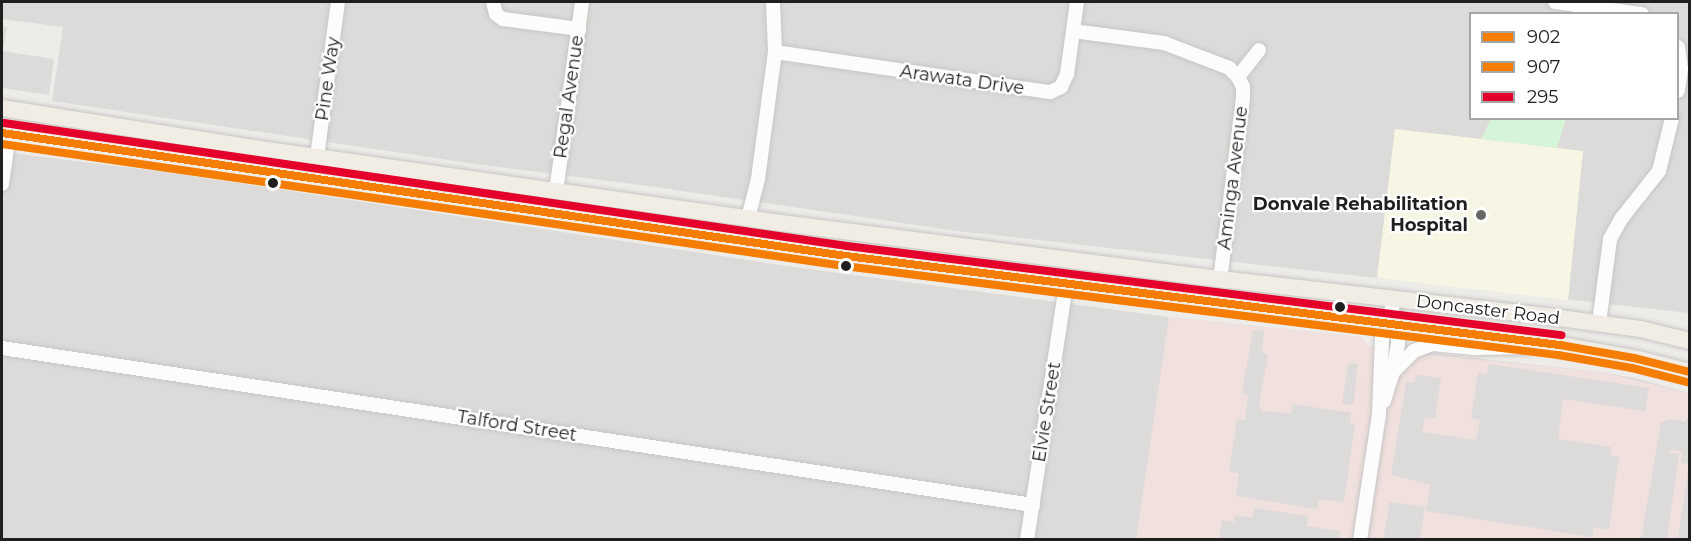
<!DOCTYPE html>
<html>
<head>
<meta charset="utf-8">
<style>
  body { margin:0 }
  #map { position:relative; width:1691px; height:541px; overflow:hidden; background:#eeece8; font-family:Montserrat,sans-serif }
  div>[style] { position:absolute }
  .residential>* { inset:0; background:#dddbd9 }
  .commercial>* { inset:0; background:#f0e0de }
  .education>* { inset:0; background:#f7f6e4 }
  .religious>* { inset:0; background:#dcdbd9 }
  .park>* { inset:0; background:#d6f4d7 }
  .roads { filter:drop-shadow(0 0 2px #c6c6c4) drop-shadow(0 0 2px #c6c6c4) }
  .minor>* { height:14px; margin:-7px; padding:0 7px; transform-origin:7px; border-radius:7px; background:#fcfcfc }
  .major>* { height:16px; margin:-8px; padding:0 8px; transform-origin:8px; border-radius:8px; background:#f1ede5 }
  .bus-1>* { height:8px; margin:-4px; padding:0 4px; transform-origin:4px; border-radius:4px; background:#f47d02 }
  .bus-2>* { height:8px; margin:-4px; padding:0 4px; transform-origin:4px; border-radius:4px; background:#f47d02 }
  .bus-3>* { height:8px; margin:-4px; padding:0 4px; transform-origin:4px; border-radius:4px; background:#e4002b }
  .dots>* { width:16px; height:16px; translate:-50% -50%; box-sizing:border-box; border:3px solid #fff; border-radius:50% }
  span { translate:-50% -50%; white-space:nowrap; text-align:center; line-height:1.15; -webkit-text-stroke:4.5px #fff; paint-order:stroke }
  .street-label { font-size:18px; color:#1f1f1f }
  .poi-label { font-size:18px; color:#1f1f1f; font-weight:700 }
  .right { translate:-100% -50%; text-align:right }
  .frame { position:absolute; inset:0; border:3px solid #1f1f1f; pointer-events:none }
  .legend { position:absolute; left:1469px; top:12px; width:210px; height:108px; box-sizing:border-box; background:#fff; border:2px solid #a5a5a5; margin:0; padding:8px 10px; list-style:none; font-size:18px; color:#1f1f1f }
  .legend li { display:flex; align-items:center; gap:12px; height:30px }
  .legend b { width:30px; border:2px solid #a5a5a5 }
</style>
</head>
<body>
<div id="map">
  <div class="residential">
    <div style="clip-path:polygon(evenodd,2px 2px,1689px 2px,1689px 313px,957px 231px,641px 185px,475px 164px,52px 101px,63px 27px,2px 19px,2px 2px,1470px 14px,1678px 14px,1678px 118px,1470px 118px,1470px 14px)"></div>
    <div style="clip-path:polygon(2px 152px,165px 172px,794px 267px,1169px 317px,1361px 337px,1368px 346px,1601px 372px,1639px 379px,1689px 393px,1689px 539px,2px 539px)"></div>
  </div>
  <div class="commercial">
    <div style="clip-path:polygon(1169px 317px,1361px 337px,1368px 346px,1433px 355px,1601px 372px,1689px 393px,1688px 471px,1678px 539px,1136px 540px)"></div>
  </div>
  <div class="education">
    <div style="clip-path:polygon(1395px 129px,1583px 151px,1568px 300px,1377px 278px)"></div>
  </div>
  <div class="religious">
    <div style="clip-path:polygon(2px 27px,7px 27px,3px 51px,54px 59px,49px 95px,2px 88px)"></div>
    <div style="clip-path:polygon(422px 76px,434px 90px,430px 115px,391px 110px,392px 99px)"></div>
    <div style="clip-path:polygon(341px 91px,377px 97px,375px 111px,352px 107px,349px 126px,336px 124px)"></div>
    <div style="clip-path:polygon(451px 95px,469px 97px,467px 110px,449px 108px)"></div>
    <div style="clip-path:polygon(583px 109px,621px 114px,619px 123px,582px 118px)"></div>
    <div style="clip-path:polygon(392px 135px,417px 139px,415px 153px,390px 148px)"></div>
    <div style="clip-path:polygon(428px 140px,463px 146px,460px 160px,425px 155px)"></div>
    <div style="clip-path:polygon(193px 184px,227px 189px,221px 227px,187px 222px)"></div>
    <div style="clip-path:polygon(22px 201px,47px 205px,41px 236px,17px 232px)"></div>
    <div style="clip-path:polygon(485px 278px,515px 282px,510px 314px,480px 309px)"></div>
    <div style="clip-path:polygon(1253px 330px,1264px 331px,1262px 353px,1268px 354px,1259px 404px,1262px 412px,1271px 411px,1291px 414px,1293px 404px,1351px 413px,1350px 423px,1355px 424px,1344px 502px,1319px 499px,1317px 509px,1236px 496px,1239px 473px,1229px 472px,1237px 419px,1245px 420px,1248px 395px,1242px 393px)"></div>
    <div style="clip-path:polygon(1348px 363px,1358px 364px,1353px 405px,1342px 404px)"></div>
    <div style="clip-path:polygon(1488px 364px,1649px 388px,1645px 411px,1563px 399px,1558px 439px,1611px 447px,1610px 456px,1619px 457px,1609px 530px,1594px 527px,1592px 537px,1426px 511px,1431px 485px,1391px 475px,1406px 382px,1415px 382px,1416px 375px,1441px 378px,1435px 419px,1425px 418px,1422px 432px,1476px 440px,1480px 420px,1471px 418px,1478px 373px,1487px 374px)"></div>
    <div style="clip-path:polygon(1687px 418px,1689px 418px,1689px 464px,1681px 463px,1682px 451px,1670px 450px,1670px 453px,1679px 454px,1667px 539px,1641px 539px,1661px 422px,1673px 419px,1686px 422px)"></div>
    <div style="clip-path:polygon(1390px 502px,1425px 507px,1420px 539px,1383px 539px)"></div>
    <div style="clip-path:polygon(1254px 508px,1308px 516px,1307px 526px,1340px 531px,1339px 539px,1219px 539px,1222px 520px,1234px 522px,1235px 515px,1252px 518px)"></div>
  </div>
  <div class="park">
    <div style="clip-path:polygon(1491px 119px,1491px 118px,1566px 119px,1557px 148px,1481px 139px)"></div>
  </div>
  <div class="roads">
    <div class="minor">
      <div style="left:493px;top:2px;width:12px;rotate:76deg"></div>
      <div style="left:496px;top:14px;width:9px;rotate:36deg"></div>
      <div style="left:503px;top:19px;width:77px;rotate:7.5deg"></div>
      <div style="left:1555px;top:2px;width:88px;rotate:7.9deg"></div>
      <div style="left:1073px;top:31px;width:92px;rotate:7.5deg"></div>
      <div style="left:1164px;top:43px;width:70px;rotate:21deg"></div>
      <div style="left:1229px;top:68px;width:13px;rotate:45deg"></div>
      <div style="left:1238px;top:77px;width:11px;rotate:63deg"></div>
      <div style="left:1243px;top:87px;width:11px;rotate:90deg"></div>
      <div style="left:1243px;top:98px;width:182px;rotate:97.2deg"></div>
      <div style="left:1678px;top:47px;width:22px;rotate:82deg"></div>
      <div style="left:1681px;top:69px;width:22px;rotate:98deg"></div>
      <div style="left:775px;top:52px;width:278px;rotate:8.3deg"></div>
      <div style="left:1050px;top:92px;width:12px;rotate:-24deg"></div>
      <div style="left:1061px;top:87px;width:14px;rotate:-65deg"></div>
      <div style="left:1067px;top:74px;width:73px;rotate:-82.1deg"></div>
      <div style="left:1238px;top:77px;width:34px;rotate:-52deg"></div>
      <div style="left:317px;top:157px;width:156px;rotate:-82.3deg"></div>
      <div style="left:2px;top:184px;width:50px;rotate:-82deg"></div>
      <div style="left:556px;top:192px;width:192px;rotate:-82.2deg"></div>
      <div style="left:748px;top:218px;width:40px;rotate:-75.6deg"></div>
      <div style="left:758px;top:179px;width:128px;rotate:-82.4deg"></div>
      <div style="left:775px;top:52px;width:50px;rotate:-92.3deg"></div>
      <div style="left:1599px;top:323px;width:85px;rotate:-82.5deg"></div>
      <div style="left:1610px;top:239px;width:23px;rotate:-61deg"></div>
      <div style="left:1621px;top:219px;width:61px;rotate:-51.6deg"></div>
      <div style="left:1659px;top:171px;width:55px;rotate:-76.2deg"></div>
      <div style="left:2px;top:348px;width:1043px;rotate:8.66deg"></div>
      <div style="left:1393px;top:372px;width:30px;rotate:-45deg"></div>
      <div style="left:1414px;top:351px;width:19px;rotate:-21deg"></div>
      <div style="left:1432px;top:344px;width:43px;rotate:5.3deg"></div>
      <div style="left:1475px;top:348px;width:53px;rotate:-1.1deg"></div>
      <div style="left:1384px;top:401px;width:30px;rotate:-73deg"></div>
      <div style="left:1393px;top:372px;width:29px;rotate:-80deg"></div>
      <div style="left:1398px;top:343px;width:26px;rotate:-92deg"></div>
      <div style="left:1027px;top:540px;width:258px;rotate:-81.3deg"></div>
      <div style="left:1360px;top:540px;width:127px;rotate:-81.4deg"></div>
      <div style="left:1379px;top:414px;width:75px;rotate:-87.7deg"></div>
      <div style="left:1382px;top:339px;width:42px;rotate:-72deg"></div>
    </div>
    <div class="major">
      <div style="left:2px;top:108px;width:269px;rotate:9deg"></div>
      <div style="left:268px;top:150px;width:495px;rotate:8.1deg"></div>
      <div style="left:758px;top:220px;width:466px;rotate:7.3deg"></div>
      <div style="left:1220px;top:279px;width:334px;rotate:6.5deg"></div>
      <div style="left:1552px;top:317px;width:90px;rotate:7.7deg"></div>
      <div style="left:1641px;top:329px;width:50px;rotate:13.8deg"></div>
      <div style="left:2px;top:133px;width:853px;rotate:8.29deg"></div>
      <div style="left:846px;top:256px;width:720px;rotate:7.11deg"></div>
      <div style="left:1560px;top:345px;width:75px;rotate:10deg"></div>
      <div style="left:1634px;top:358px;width:58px;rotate:14deg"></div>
    </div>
  </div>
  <div class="bus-1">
    <div style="left:2px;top:133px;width:853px;rotate:8.29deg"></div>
    <div style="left:846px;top:256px;width:720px;rotate:7.11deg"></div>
    <div style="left:1560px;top:345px;width:75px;rotate:10deg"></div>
    <div style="left:1634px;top:358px;width:58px;rotate:14deg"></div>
  </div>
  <div class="bus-2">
    <div style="left:2px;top:144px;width:851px;rotate:8.24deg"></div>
    <div style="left:844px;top:266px;width:720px;rotate:7.11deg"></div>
    <div style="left:1558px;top:355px;width:75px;rotate:10deg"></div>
    <div style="left:1632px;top:368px;width:57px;rotate:14.3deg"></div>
  </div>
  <div class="bus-3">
    <div style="left:4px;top:123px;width:852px;rotate:8.3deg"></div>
    <div style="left:847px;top:246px;width:720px;rotate:7.11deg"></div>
  </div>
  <div class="dots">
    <div style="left:273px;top:183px;background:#1f1f1f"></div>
    <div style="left:1481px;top:215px;background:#676765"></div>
    <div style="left:846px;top:266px;background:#1f1f1f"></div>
    <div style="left:1340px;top:307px;background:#1f1f1f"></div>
  </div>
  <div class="street-label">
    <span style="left:328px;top:79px;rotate:-82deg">Pine Way</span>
    <span style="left:962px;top:80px;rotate:8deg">Arawata Drive</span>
    <span style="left:569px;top:97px;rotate:-82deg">Regal Avenue</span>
    <span style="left:1233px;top:178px;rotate:-83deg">Aminga Avenue</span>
    <span style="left:1488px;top:310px;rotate:7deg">Doncaster Road</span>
    <span style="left:1047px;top:412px;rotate:-81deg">Elvie Street</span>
    <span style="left:517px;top:426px;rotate:9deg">Talford Street</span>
  </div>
  <div class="poi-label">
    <span class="right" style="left:1468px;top:215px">Donvale Rehabilitation<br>Hospital</span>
  </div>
  <div class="frame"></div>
  <ul class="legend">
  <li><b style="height:8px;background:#f47d02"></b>902</li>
  <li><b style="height:8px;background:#f47d02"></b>907</li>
  <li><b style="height:8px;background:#e4002b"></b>295</li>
  </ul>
</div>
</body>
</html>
